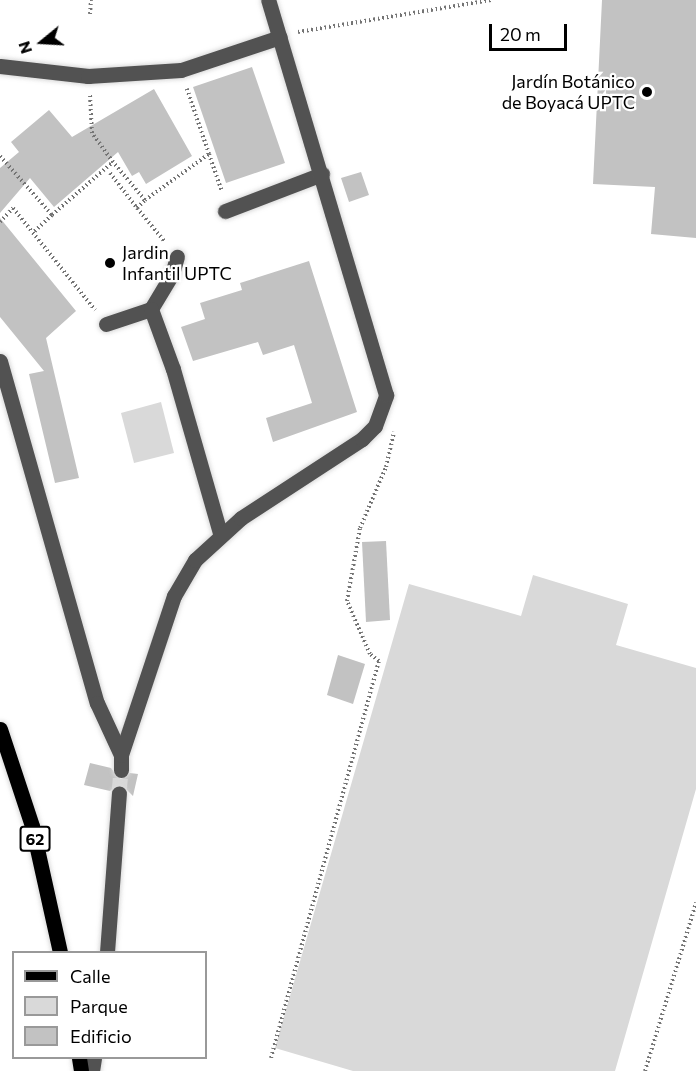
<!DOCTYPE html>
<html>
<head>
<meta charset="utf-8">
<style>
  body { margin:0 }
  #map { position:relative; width:696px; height:1071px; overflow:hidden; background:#fff; font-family:Commissioner,sans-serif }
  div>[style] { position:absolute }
  .green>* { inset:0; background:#d9d9d9 }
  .building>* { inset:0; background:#c2c2c2 }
  .minor-tunnel>* { height:15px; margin-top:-7.5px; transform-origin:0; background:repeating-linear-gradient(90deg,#d9d9d9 0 15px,transparent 0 23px) }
  .path>* { height:4px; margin-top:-2px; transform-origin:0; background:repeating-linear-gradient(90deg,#747474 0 1.5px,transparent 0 4.5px) }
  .roads { filter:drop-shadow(0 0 2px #dbdbdb) drop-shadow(0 0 2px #dbdbdb) }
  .minor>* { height:15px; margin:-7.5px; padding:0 7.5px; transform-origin:7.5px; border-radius:7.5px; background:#525252 }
  .major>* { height:15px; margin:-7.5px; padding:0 7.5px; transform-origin:7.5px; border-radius:7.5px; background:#000 }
  .dots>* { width:16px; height:16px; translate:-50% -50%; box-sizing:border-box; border:3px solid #fff; border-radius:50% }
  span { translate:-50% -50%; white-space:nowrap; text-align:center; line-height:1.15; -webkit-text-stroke:4.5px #fff; paint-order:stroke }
  .shield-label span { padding:2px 4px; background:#fff; border:2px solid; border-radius:4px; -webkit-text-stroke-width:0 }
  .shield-label { font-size:16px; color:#000; font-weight:700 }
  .poi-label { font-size:18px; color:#000 }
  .right { translate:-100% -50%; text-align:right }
  .left { translate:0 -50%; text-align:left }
  .legend { position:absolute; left:12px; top:951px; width:195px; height:108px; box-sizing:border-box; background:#fff; border:2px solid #999; margin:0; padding:8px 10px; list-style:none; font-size:18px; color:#000 }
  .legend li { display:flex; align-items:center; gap:12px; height:30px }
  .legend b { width:30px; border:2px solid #999 }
  .north { position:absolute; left:12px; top:12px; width:60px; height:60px; -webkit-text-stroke:4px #fff; paint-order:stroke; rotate:252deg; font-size:16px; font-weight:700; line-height:24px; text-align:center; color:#000 }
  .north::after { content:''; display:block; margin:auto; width:21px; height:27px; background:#000; clip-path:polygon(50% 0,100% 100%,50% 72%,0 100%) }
  .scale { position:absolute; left:489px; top:24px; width:78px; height:27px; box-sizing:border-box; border:3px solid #000; border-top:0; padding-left:8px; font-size:18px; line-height:21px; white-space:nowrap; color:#000; -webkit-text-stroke:4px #fff; paint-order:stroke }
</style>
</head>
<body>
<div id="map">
  <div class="green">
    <div style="clip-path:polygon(161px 402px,174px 453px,134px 463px,121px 413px)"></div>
    <div style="clip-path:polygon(533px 575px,628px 604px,616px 645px,696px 668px,696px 789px,615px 1071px,353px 1071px,275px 1048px,409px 584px,521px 616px)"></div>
  </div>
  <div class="building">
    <div style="clip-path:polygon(602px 0,696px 0,696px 238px,651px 234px,655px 187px,593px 184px)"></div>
    <div style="clip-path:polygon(252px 67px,285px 163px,226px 183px,193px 87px)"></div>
    <div style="clip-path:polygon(154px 89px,192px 156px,146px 184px,139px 172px,132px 176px,118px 152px,54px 207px,30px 178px,0 213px,0 168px,19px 152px,11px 142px,49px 110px,72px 137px)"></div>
    <div style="clip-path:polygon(361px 172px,369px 195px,349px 202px,341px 178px)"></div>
    <div style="clip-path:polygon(0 218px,76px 311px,46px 338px,79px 478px,55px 483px,29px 374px,44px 371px,0 317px)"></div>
    <div style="clip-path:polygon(309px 261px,357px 412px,273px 442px,266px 418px,312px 403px,294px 345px,263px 355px,258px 342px,193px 361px,181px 327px,205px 319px,200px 303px,242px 290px,240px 283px)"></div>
    <div style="clip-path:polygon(386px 541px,390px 620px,366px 622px,362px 542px)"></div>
    <div style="clip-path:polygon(338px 655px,365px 664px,353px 704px,327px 695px)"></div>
    <div style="clip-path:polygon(90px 763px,111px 768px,120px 780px,130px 773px,138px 774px,133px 796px,120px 783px,110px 791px,84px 785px)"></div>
  </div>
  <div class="minor-tunnel">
    <div style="left:119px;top:793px;width:23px;rotate:-85deg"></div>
  </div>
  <div class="path">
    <div style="left:90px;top:14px;width:14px;rotate:-86deg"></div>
    <div style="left:298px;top:32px;width:197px;rotate:-9.4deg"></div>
    <div style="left:209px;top:154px;width:39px;rotate:71deg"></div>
    <div style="left:0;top:156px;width:79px;rotate:48.6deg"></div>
    <div style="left:52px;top:215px;width:26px;rotate:137deg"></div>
    <div style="left:110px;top:173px;width:44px;rotate:52.4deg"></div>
    <div style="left:137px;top:208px;width:11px;rotate:-45deg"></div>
    <div style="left:145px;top:200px;width:50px;rotate:-130.1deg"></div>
    <div style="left:145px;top:200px;width:79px;rotate:-35.7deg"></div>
    <div style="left:209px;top:154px;width:69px;rotate:-108.7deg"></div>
    <div style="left:137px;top:208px;width:44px;rotate:50.5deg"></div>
    <div style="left:52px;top:215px;width:81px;rotate:-41deg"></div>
    <div style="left:113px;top:162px;width:36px;rotate:-126deg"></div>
    <div style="left:92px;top:133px;width:38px;rotate:-93deg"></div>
    <div style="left:0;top:222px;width:19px;rotate:-47deg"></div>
    <div style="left:13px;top:208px;width:131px;rotate:51.2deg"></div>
    <div style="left:271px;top:1058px;width:411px;rotate:-74.8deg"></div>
    <div style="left:379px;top:661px;width:11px;rotate:-142deg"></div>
    <div style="left:370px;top:654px;width:58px;rotate:-113.5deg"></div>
    <div style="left:347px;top:601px;width:74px;rotate:-79.9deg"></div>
    <div style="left:360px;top:528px;width:66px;rotate:-66.9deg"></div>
    <div style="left:386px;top:467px;width:36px;rotate:-77deg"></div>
    <div style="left:645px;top:1071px;width:176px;rotate:-73.1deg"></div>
  </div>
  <div class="roads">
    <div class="minor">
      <div style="left:0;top:66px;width:89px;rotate:6.5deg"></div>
      <div style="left:88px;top:76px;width:93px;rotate:-3.7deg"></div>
      <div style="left:181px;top:70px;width:104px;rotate:-18.4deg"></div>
      <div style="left:225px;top:211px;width:104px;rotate:-20.9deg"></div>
      <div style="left:151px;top:309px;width:41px;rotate:-59deg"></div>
      <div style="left:172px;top:274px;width:18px;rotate:-74deg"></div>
      <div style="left:106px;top:324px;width:47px;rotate:-18.4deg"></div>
      <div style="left:151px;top:309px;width:64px;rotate:69.9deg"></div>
      <div style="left:173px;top:369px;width:171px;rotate:74deg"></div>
      <div style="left:0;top:361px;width:355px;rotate:74.2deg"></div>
      <div style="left:97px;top:703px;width:57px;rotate:65.2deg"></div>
      <div style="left:121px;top:770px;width:15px;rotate:-90deg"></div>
      <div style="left:121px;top:755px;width:168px;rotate:-71.6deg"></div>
      <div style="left:174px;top:596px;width:42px;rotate:-59.7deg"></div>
      <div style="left:195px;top:560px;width:62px;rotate:-42.4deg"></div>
      <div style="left:241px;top:518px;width:145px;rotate:-33.1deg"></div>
      <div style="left:362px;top:439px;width:18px;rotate:-45deg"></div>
      <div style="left:375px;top:426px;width:33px;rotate:-70deg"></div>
      <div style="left:386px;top:395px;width:412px;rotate:-106.6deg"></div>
      <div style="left:107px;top:952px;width:159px;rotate:-85.7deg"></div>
      <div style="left:92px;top:1071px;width:13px;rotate:-81deg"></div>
    </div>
    <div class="major">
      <div style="left:0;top:729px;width:102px;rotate:71.7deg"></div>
      <div style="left:32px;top:826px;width:129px;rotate:77.5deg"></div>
      <div style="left:79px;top:1058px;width:13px;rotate:81deg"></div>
    </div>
  </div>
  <div class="dots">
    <div style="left:647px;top:92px;background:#000"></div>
    <div style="left:110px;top:263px;background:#000"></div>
  </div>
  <div class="shield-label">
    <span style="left:35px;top:839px">62</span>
  </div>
  <div class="poi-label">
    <span class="right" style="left:635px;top:92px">Jardín Botánico<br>de Boyacá UPTC</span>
    <span class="left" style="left:122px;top:263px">Jardin<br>Infantil UPTC</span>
  </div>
  <ul class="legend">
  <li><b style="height:8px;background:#000"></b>Calle</li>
  <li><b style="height:16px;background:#d9d9d9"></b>Parque</li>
  <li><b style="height:16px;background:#c2c2c2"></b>Edificio</li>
  </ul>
  <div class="north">N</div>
  <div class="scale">20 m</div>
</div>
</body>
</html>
